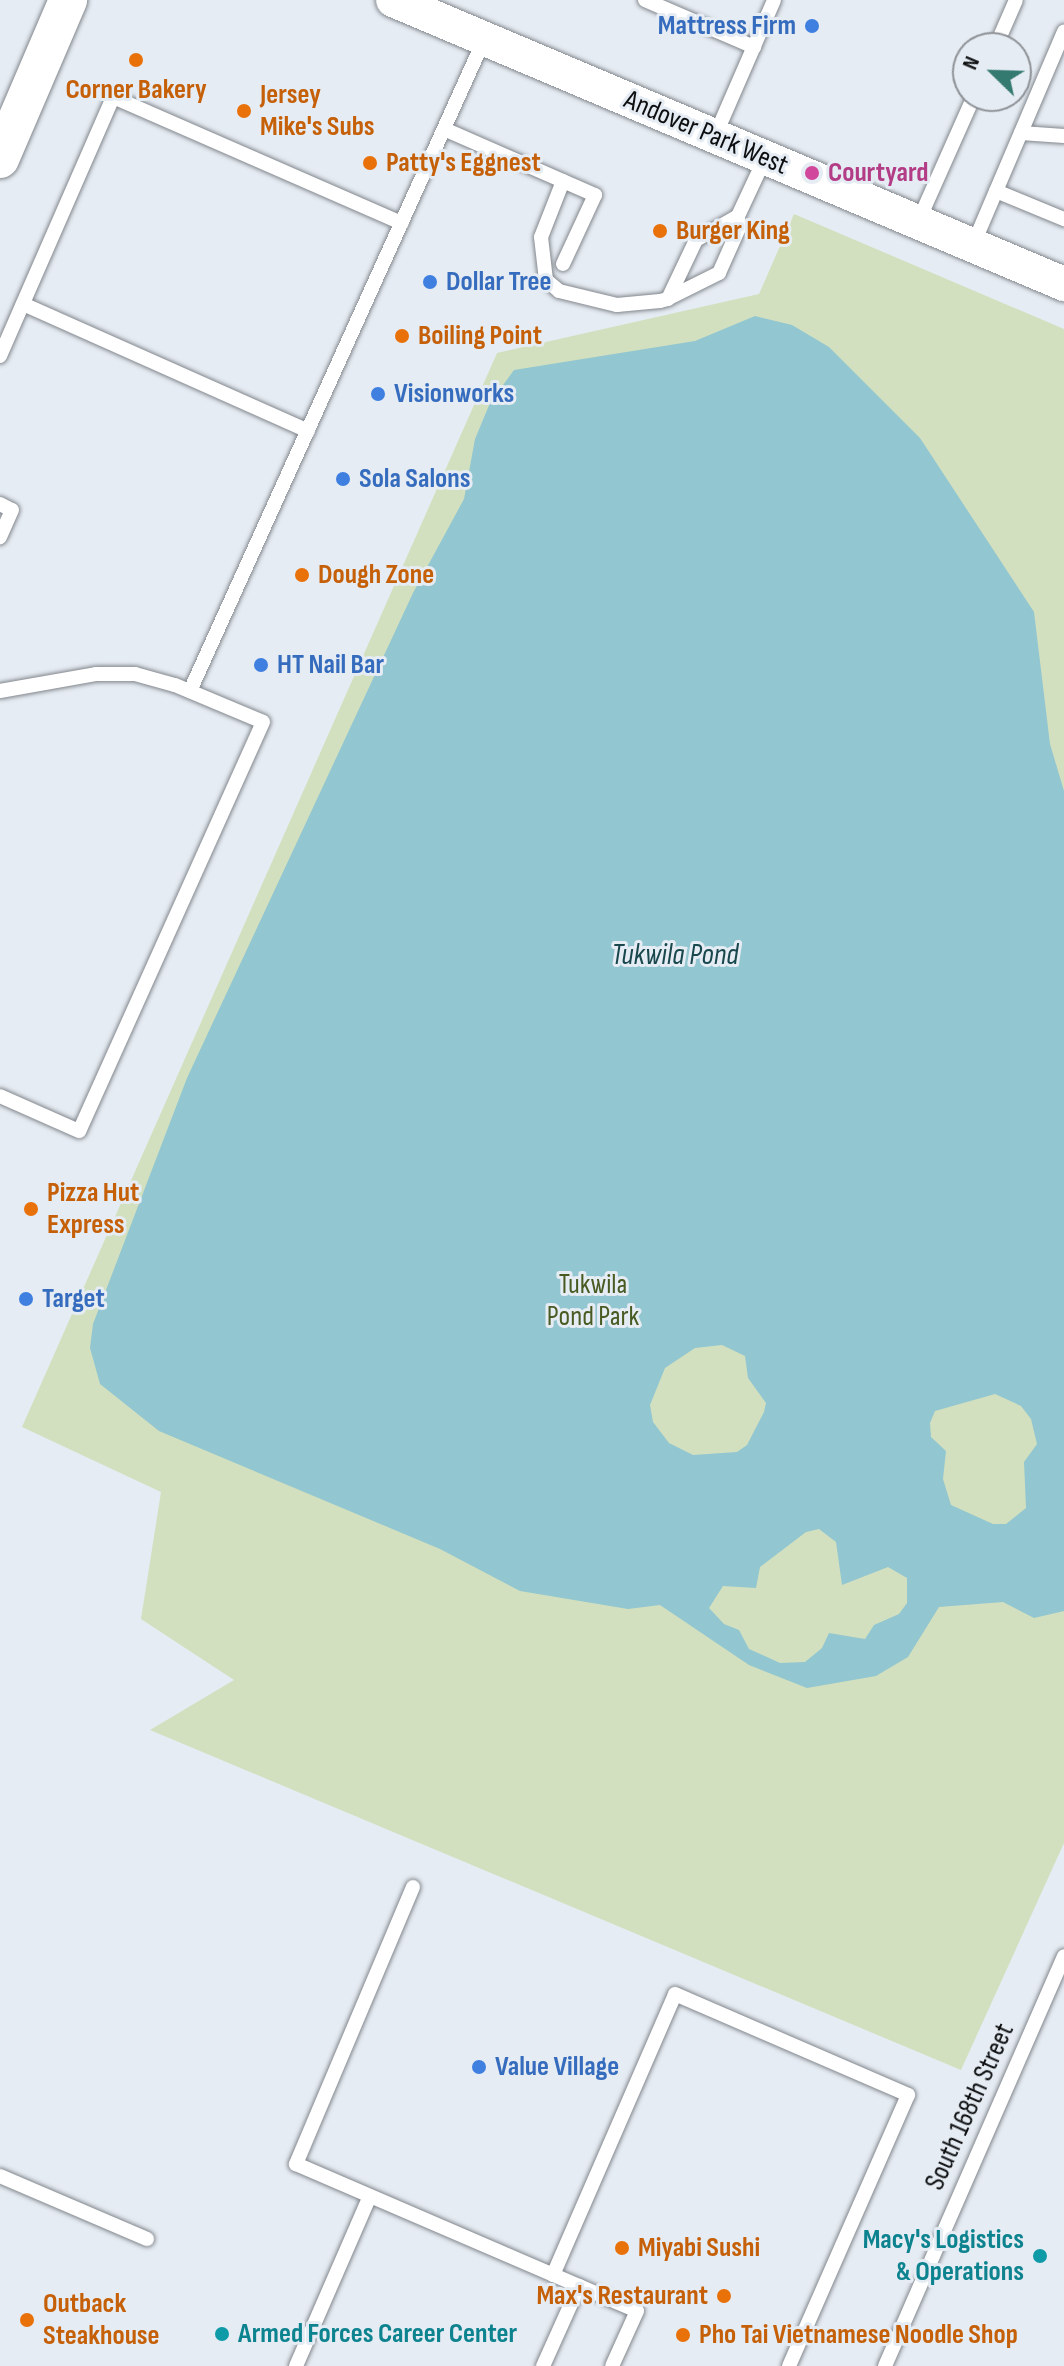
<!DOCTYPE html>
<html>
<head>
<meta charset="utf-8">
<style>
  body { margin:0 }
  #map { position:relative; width:1064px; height:2366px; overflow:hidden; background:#e6ecf3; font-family:"Sofia Sans Condensed",sans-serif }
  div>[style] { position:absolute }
  .green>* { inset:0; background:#d2e0bf }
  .water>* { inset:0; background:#92c6d0 }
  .roads { filter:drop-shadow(0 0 2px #82878d) drop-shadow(0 0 2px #82878d) }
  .service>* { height:14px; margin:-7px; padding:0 7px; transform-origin:7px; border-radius:7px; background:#fff }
  .tertiary>* { height:34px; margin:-17px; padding:0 17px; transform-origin:17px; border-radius:17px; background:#fff }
  .secondary>* { height:38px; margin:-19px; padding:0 19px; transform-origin:19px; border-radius:19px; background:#fff }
  .dots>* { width:22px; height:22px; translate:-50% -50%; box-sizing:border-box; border:4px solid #e6ecf3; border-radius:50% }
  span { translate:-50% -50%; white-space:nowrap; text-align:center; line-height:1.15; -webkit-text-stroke:6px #e6ecf3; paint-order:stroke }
  .shop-label { font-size:28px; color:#366cbe; font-weight:700 }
  .right { translate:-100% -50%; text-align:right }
  .left { translate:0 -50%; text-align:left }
  .food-label { font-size:28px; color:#c56008; font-weight:700 }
  .street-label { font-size:28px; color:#0c0e10 }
  .hotel-label { font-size:28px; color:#b23c85; font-weight:700 }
  .park-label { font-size:28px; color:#475b22 }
  .culture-label { font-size:28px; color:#0d838f; font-weight:700 }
  .water-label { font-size:30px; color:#18474e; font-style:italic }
  .north { position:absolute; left:952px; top:32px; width:80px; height:80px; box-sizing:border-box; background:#e6ecf3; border:2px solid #8f9398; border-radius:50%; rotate:293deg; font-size:22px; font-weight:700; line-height:32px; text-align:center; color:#0c0e10 }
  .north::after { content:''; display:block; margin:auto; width:28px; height:36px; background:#347a70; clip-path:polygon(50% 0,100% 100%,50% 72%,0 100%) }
</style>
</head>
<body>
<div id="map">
  <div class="green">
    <div style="clip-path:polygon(794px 214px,1064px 329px,1064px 1843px,961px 2070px,150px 1730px,234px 1680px,141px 1619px,161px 1492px,22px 1427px,497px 353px,759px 294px)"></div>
  </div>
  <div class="water">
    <div style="clip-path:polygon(evenodd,755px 316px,792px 325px,829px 347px,920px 438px,1034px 612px,1050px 744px,1064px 791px,1064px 1611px,1034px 1618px,1003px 1602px,939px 1607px,908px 1657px,876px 1676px,807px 1688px,749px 1665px,660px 1605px,628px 1609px,520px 1591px,440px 1549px,159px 1431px,100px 1384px,90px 1348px,93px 1324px,187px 1078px,413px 593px,464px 499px,475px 439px,490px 403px,514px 370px,695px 341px,755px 316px,722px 1345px,745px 1356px,748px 1378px,766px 1403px,764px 1412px,747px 1445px,737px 1452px,693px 1455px,669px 1443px,653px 1422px,650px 1405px,665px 1368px,695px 1348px,722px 1345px,755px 316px,995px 1394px,1021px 1406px,1031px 1419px,1037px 1444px,1024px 1462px,1026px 1508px,1006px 1524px,993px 1524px,951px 1505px,943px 1479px,946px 1451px,931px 1437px,930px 1423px,935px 1411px,995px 1394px,755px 316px,819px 1529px,836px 1542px,842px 1585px,888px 1567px,907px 1578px,907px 1603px,899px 1614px,874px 1625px,865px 1639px,829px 1633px,822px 1648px,805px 1662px,780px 1663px,749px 1649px,739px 1630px,724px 1624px,709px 1608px,723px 1586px,756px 1588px,760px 1567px,806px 1532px,819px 1529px)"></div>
  </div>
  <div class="roads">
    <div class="service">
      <div style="left:645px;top:0;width:119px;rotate:23.3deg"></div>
      <div style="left:995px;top:48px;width:52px;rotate:-66.4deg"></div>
      <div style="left:444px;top:129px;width:165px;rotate:23.6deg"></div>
      <div style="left:595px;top:195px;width:76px;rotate:114.9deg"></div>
      <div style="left:1021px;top:133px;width:43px;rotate:4deg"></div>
      <div style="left:715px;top:136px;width:148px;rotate:-66.5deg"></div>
      <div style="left:563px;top:181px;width:60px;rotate:111.4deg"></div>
      <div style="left:541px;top:237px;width:43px;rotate:83.4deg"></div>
      <div style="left:546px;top:280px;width:17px;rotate:40deg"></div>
      <div style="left:559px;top:291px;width:60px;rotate:13.6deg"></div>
      <div style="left:617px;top:305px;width:43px;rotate:-5.3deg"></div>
      <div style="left:660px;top:301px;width:8px;rotate:-14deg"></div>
      <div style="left:668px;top:299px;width:65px;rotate:-64.6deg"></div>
      <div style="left:696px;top:240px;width:48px;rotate:-29.7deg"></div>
      <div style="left:738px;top:216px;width:64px;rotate:-65deg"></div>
      <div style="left:996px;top:191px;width:74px;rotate:22.4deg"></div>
      <div style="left:918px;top:222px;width:138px;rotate:-66deg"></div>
      <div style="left:973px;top:245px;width:232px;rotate:-66.9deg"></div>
      <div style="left:669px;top:298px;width:56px;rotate:-26.6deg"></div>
      <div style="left:719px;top:273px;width:49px;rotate:-66deg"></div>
      <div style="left:739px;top:228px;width:12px;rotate:-95deg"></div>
      <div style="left:23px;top:304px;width:312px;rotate:24deg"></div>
      <div style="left:0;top:356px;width:283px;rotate:-66.4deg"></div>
      <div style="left:113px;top:97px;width:315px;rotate:23.6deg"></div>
      <div style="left:0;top:504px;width:13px;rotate:27deg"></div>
      <div style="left:12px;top:510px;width:30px;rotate:114deg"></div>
      <div style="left:0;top:691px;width:97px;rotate:-10deg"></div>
      <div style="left:96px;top:674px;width:39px"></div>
      <div style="left:135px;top:674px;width:41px;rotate:15.4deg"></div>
      <div style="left:175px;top:685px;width:95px;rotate:22.8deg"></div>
      <div style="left:263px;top:722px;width:448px;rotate:114.2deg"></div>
      <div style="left:79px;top:1131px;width:86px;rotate:-156.1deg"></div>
      <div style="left:190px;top:691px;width:714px;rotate:-65.7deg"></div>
      <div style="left:413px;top:1887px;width:301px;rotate:112.9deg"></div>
      <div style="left:296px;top:2164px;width:308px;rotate:23.3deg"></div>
      <div style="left:579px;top:2286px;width:88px;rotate:114.2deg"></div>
      <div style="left:0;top:2176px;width:160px;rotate:23.2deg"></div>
      <div style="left:553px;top:2275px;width:306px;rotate:-66.5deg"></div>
      <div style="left:675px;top:1994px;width:254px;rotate:23.4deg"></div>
      <div style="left:908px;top:2095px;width:296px;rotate:113.7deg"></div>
      <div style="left:579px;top:2286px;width:63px;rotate:23.3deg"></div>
      <div style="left:637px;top:2311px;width:60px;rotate:114.4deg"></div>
      <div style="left:296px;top:2366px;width:185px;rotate:-66.5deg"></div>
      <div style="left:885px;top:2366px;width:447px;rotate:-66.4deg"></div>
    </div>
    <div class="tertiary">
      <div style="left:393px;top:0;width:729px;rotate:22.94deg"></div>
    </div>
    <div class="secondary">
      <div style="left:0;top:159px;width:173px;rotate:-66.8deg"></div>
    </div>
  </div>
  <div class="dots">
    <div style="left:812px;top:26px;background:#3f7fe0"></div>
    <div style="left:136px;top:60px;background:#e8710a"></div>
    <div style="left:244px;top:111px;background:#e8710a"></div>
    <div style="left:370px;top:163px;background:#e8710a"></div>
    <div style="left:812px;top:173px;background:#d1479c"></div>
    <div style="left:660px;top:231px;background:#e8710a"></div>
    <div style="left:430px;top:282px;background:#3f7fe0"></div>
    <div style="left:402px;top:336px;background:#e8710a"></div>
    <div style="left:378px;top:394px;background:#3f7fe0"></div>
    <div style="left:343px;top:479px;background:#3f7fe0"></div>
    <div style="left:302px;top:575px;background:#e8710a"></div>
    <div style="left:261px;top:665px;background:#3f7fe0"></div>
    <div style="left:31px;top:1209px;background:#e8710a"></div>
    <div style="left:26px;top:1299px;background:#3f7fe0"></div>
    <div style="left:479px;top:2067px;background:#3f7fe0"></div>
    <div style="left:622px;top:2248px;background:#e8710a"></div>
    <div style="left:1040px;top:2256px;background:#0f9aa8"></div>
    <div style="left:724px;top:2296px;background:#e8710a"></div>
    <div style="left:27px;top:2320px;background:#e8710a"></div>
    <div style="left:222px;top:2334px;background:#0f9aa8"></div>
    <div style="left:683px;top:2335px;background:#e8710a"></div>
  </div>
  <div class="shop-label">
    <span class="right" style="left:796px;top:26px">Mattress Firm</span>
    <span class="left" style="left:446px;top:282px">Dollar Tree</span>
    <span class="left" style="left:394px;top:394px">Visionworks</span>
    <span class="left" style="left:359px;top:479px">Sola Salons</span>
    <span class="left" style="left:277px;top:665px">HT Nail Bar</span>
    <span class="left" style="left:42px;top:1299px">Target</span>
    <span class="left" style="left:495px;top:2067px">Value Village</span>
  </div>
  <div class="food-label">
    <span style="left:136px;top:90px">Corner Bakery</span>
    <span class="left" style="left:260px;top:111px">Jersey<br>Mike's Subs</span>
    <span class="left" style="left:386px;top:163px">Patty's Eggnest</span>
    <span class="left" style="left:676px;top:231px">Burger King</span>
    <span class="left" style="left:418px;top:336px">Boiling Point</span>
    <span class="left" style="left:318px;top:575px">Dough Zone</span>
    <span class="left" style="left:47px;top:1209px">Pizza Hut<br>Express</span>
    <span class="left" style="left:638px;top:2248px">Miyabi Sushi</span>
    <span class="right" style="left:708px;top:2296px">Max's Restaurant</span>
    <span class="left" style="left:43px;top:2320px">Outback<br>Steakhouse</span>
    <span class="left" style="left:699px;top:2335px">Pho Tai Vietnamese Noodle Shop</span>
  </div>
  <div class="street-label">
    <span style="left:706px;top:133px;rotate:23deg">Andover Park West</span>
    <span style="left:970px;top:2107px;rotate:-66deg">South 168th Street</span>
  </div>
  <div class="hotel-label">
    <span class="left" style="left:828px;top:173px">Courtyard</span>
  </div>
  <div class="park-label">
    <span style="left:593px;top:1301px">Tukwila<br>Pond Park</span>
  </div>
  <div class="culture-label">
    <span class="right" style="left:1024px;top:2256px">Macy's Logistics<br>&amp; Operations</span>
    <span class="left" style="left:238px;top:2334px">Armed Forces Career Center</span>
  </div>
  <div class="water-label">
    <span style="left:675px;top:955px">Tukwila Pond</span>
  </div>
  <div class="north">N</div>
</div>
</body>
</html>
